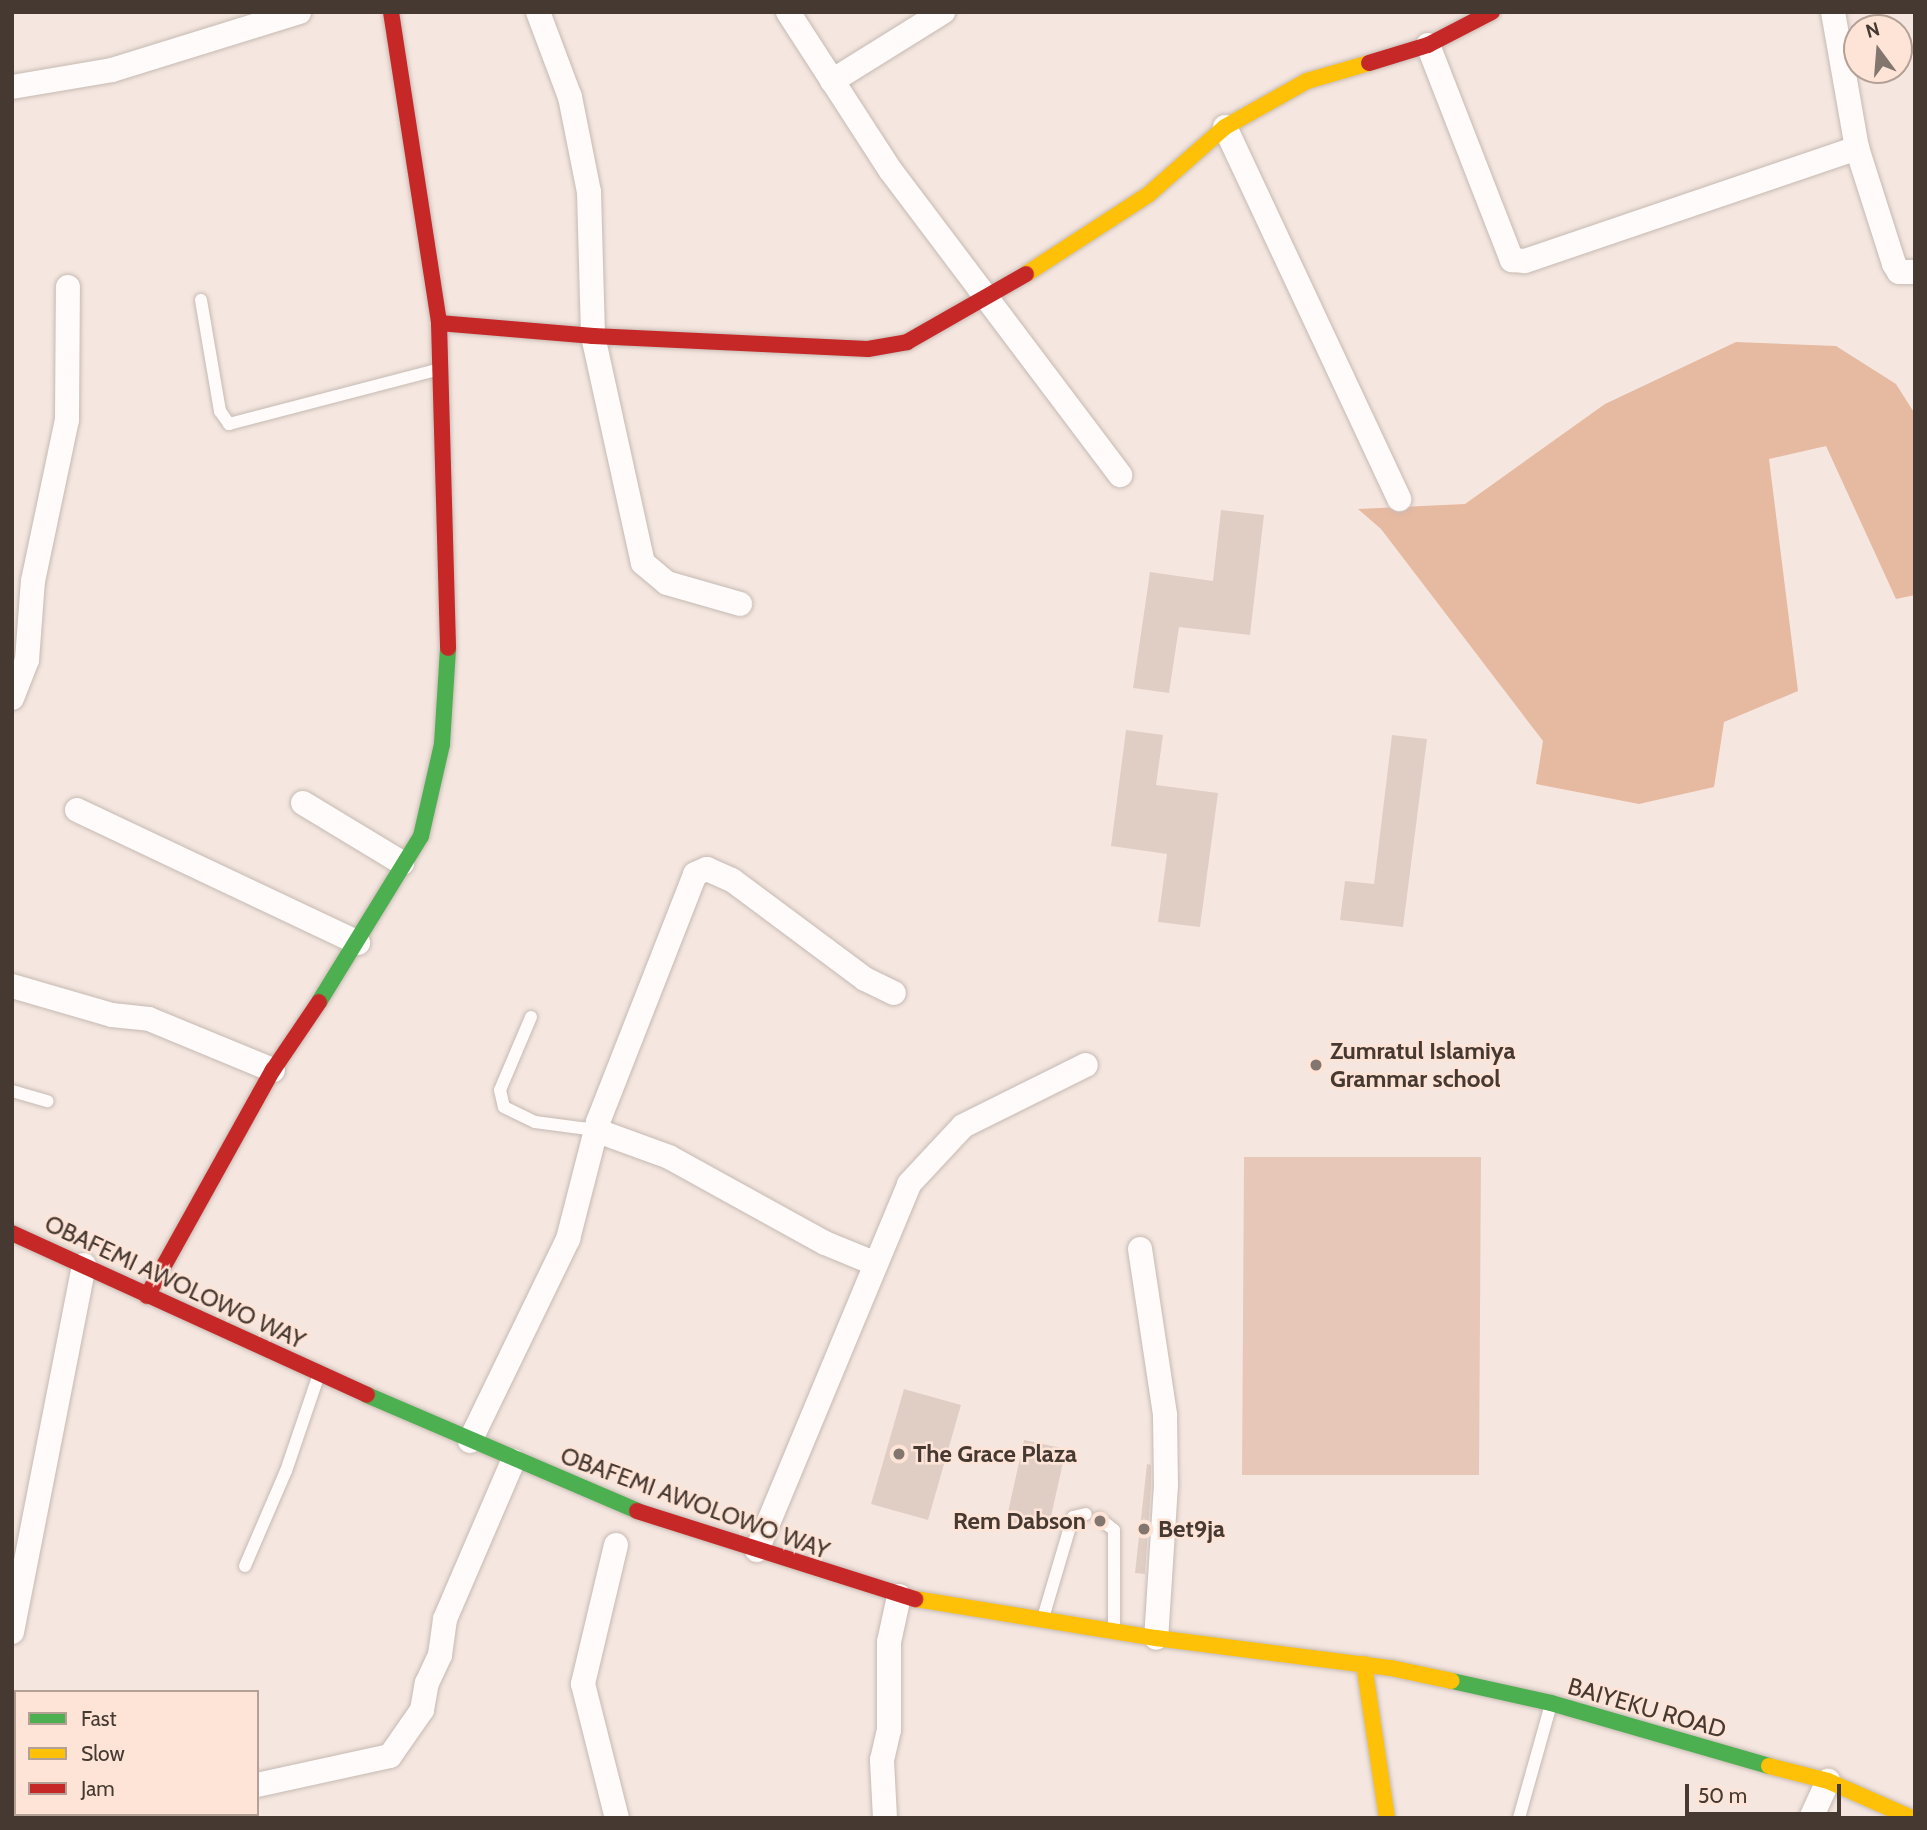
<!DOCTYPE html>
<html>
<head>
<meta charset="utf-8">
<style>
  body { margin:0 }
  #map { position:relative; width:1927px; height:1830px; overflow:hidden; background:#f5e7e0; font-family:Cabin,sans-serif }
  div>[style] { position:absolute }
  .green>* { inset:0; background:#e7c8b8 }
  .forest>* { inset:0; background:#e6b9a1 }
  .building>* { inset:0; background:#e0cec5 }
  .roads { filter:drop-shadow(0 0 2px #c6bab3) drop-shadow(0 0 2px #c6bab3) }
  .lane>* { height:12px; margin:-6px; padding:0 6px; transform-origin:6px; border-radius:6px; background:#fefbfa }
  .street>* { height:24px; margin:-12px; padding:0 12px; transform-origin:12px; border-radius:12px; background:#fefbfa }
  .fast>* { height:16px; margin:-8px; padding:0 8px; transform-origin:8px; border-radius:8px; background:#4caf50 }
  .slow>* { height:16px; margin:-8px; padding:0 8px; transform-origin:8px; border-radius:8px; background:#ffc107 }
  .jam>* { height:16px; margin:-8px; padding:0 8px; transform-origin:8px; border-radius:8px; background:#c62828 }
  .dots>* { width:19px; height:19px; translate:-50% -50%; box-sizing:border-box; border:4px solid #fee4d7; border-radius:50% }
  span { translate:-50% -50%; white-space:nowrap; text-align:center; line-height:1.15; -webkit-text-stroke:5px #fee4d7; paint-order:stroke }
  .poi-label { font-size:24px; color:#453932; font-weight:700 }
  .left { translate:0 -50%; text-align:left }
  .right { translate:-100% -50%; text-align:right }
  .street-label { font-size:24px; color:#453932 }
  .frame { position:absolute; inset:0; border:14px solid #453932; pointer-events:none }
  .legend { position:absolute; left:14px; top:1690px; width:245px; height:126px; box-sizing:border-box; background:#fee4d7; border:2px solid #b4a095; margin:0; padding:9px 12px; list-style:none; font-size:21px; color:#453932 }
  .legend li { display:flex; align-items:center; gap:14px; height:35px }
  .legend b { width:35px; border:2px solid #b4a095 }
  .north { position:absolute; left:1843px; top:14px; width:70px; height:70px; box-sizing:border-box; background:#fee4d7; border:2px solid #b4a095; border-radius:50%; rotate:344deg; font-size:19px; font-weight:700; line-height:28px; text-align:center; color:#453932 }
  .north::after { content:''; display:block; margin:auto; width:24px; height:32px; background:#83766f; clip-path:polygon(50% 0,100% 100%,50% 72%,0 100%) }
  .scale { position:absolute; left:1685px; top:1784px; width:156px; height:32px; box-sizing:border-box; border:4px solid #453932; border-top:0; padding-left:9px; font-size:21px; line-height:24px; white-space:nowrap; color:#453932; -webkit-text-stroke:5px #fee4d7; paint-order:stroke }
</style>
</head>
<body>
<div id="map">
  <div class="green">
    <div style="clip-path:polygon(1244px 1157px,1481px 1157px,1479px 1475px,1242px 1475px)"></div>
  </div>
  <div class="forest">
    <div style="clip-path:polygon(1736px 342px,1836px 346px,1896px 384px,1915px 414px,1915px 595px,1896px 599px,1826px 446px,1769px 459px,1798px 691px,1724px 722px,1714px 787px,1639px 804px,1536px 784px,1543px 741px,1381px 529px,1358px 509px,1465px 504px,1605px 404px)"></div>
  </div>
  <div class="building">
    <div style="clip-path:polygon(1221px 510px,1264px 515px,1250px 635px,1179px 627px,1169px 693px,1133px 688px,1150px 572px,1213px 581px)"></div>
    <div style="clip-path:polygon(1126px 730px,1163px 735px,1156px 785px,1218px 793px,1200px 927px,1158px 922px,1167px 854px,1111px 846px)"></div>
    <div style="clip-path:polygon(1392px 735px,1427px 739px,1403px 927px,1340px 920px,1345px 881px,1374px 884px)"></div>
    <div style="clip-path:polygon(904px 1389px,961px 1405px,928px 1520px,871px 1504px)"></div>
    <div style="clip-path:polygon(1024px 1440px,1066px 1449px,1048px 1530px,1006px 1521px)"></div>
    <div style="clip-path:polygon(1147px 1464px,1151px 1465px,1151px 1485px,1145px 1574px,1135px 1573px)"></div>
  </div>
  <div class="roads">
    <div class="lane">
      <div style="left:201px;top:300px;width:113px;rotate:80.3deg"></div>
      <div style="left:220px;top:411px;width:16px;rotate:55deg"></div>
      <div style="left:229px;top:424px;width:215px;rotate:-14.6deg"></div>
      <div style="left:531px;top:1017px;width:79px;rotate:113deg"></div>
      <div style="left:500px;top:1090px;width:17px;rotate:77deg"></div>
      <div style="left:504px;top:1107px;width:34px;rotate:26deg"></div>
      <div style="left:535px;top:1122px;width:61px;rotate:7.6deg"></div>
      <div style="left:12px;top:1091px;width:37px;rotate:16deg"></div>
      <div style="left:1099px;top:1518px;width:19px;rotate:39deg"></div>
      <div style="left:1114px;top:1530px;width:100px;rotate:90deg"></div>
      <div style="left:245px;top:1566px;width:103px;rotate:-66.7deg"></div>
      <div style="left:286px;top:1471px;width:102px;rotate:-71.2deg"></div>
      <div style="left:1043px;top:1618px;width:105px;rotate:-73.5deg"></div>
      <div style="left:1073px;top:1517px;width:13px;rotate:-13deg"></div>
      <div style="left:1519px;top:1818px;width:118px;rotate:-74.3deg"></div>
    </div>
    <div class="street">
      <div style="left:538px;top:12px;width:91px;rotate:69.4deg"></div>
      <div style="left:570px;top:97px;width:97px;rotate:78.7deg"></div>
      <div style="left:589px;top:192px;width:144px;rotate:88.4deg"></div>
      <div style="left:593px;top:336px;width:232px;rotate:77.6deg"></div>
      <div style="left:643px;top:563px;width:31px;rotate:40deg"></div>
      <div style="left:667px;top:583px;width:76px;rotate:16deg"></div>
      <div style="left:788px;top:12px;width:189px;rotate:57.1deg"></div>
      <div style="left:891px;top:171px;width:381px;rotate:53deg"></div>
      <div style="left:1833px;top:12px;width:138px;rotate:80deg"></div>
      <div style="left:1857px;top:148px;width:122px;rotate:72.3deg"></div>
      <div style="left:1894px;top:264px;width:9px;rotate:58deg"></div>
      <div style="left:1899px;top:272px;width:16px"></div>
      <div style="left:1428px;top:45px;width:231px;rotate:68.7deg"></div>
      <div style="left:1512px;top:260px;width:13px;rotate:4deg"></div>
      <div style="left:1525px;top:261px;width:351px;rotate:-18.8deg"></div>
      <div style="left:832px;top:81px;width:131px;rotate:-31.9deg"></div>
      <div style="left:12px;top:87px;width:101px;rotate:-9.6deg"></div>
      <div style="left:112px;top:70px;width:196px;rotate:-17.2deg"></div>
      <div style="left:1225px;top:127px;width:411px;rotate:64.9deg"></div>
      <div style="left:12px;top:698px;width:41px;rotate:-68.5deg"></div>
      <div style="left:27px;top:660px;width:79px;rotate:-85.7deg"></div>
      <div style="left:33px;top:581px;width:165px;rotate:-78.1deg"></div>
      <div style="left:67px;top:420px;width:133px;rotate:-89.6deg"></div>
      <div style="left:303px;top:803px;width:116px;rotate:31.2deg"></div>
      <div style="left:77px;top:810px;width:311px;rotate:25.3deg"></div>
      <div style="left:12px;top:986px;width:104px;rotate:16.2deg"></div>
      <div style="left:112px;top:1015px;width:37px;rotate:6deg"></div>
      <div style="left:149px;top:1019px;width:134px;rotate:22.4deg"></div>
      <div style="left:595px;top:1130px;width:79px;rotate:20deg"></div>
      <div style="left:669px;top:1157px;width:178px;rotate:28.9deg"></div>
      <div style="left:825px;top:1243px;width:55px;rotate:22.4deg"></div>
      <div style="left:1140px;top:1249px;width:168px;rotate:81.4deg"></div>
      <div style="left:1165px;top:1415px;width:70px;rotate:89.2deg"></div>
      <div style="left:1166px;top:1485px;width:153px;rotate:93.7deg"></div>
      <div style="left:470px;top:1441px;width:225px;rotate:-64.1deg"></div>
      <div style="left:568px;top:1239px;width:121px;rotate:-75.6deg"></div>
      <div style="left:598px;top:1122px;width:266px;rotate:-68.6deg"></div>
      <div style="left:695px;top:874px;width:13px;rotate:-23deg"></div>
      <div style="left:707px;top:869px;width:27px;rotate:24deg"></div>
      <div style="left:732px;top:880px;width:166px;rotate:36.7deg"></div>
      <div style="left:865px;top:979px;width:32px;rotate:26deg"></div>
      <div style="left:616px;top:1545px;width:143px;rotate:103.4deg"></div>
      <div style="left:583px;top:1684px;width:138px;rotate:75.8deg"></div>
      <div style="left:757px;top:1550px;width:396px;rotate:-67.4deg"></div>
      <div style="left:909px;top:1184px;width:79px;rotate:-47deg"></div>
      <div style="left:963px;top:1126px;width:137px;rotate:-26.4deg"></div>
      <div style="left:12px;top:1632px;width:374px;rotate:-78.9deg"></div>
      <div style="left:12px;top:1743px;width:4px;rotate:14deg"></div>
      <div style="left:257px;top:1785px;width:136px;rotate:-12.3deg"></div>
      <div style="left:390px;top:1756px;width:56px;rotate:-55.2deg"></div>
      <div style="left:422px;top:1710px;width:27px;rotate:-80deg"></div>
      <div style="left:427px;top:1683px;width:31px;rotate:-65deg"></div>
      <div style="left:440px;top:1655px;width:36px;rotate:-82deg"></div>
      <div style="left:445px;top:1619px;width:172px;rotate:-66.7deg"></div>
      <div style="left:233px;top:1814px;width:4px;rotate:90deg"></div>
      <div style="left:885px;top:1818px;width:58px;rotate:-93deg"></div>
      <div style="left:882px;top:1760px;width:31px;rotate:-77deg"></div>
      <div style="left:889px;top:1730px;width:88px;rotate:-90deg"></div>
      <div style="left:889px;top:1642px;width:47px;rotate:-77.7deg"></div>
      <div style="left:1811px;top:1818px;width:41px;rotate:-65.3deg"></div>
    </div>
    <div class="fast">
      <div style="left:319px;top:1002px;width:195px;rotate:-58.4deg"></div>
      <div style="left:421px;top:836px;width:94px;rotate:-77.1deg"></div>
      <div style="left:442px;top:744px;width:96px;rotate:-86.4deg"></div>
      <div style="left:367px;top:1395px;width:294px;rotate:23.2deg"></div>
      <div style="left:1452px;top:1681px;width:101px;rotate:12.5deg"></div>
      <div style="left:1551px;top:1703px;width:227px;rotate:16.1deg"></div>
    </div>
    <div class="slow">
      <div style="left:1026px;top:274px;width:147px;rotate:-33deg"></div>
      <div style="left:1149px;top:194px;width:101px;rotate:-41.4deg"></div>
      <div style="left:1225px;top:127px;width:94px;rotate:-29.3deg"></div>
      <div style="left:1307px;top:81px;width:65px;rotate:-16.2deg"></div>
      <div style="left:915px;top:1599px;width:244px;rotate:9.2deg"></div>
      <div style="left:1156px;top:1638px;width:237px;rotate:7.3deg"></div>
      <div style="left:1391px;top:1668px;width:62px;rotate:12deg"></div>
      <div style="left:1364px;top:1664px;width:156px;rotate:81.5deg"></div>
      <div style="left:1769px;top:1766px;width:61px;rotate:14.3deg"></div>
      <div style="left:1828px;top:1781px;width:92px;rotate:23.8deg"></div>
    </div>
    <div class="jam">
      <div style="left:391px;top:12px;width:315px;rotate:81.2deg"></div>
      <div style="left:439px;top:323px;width:325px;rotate:88.4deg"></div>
      <div style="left:1369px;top:63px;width:62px;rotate:-17deg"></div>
      <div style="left:1428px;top:45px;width:72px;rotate:-27.3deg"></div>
      <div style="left:439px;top:323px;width:155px;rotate:4.8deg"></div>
      <div style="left:593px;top:336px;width:275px;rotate:2.7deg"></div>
      <div style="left:868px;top:349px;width:40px;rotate:-10deg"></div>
      <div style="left:907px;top:342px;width:137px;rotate:-29.7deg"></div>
      <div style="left:12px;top:1233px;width:390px;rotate:24.5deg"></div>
      <div style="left:147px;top:1296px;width:259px;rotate:-60.9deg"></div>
      <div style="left:273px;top:1070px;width:82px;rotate:-55.9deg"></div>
      <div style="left:637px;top:1511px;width:292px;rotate:17.6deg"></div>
    </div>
  </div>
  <div class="dots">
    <div style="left:1316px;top:1065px;background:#83766f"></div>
    <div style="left:899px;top:1454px;background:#83766f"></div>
    <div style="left:1100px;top:1521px;background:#83766f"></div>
    <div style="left:1144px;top:1529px;background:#83766f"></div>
  </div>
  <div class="poi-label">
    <span class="left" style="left:1330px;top:1065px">Zumratul Islamiya<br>Grammar school</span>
    <span class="left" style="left:913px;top:1454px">The Grace Plaza</span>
    <span class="right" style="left:1086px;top:1521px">Rem Dabson</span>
    <span class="left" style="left:1158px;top:1529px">Bet9ja</span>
  </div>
  <div class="street-label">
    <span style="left:175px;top:1282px;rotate:25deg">OBAFEMI AWOLOWO WAY</span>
    <span style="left:695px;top:1503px;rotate:20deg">OBAFEMI AWOLOWO WAY</span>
    <span style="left:1647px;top:1708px;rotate:16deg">BAIYEKU ROAD</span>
  </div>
  <div class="frame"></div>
  <ul class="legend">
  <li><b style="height:9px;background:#4caf50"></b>Fast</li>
  <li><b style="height:9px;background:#ffc107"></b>Slow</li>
  <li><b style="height:9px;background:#c62828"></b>Jam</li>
  </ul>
  <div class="north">N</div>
  <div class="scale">50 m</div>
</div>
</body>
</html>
